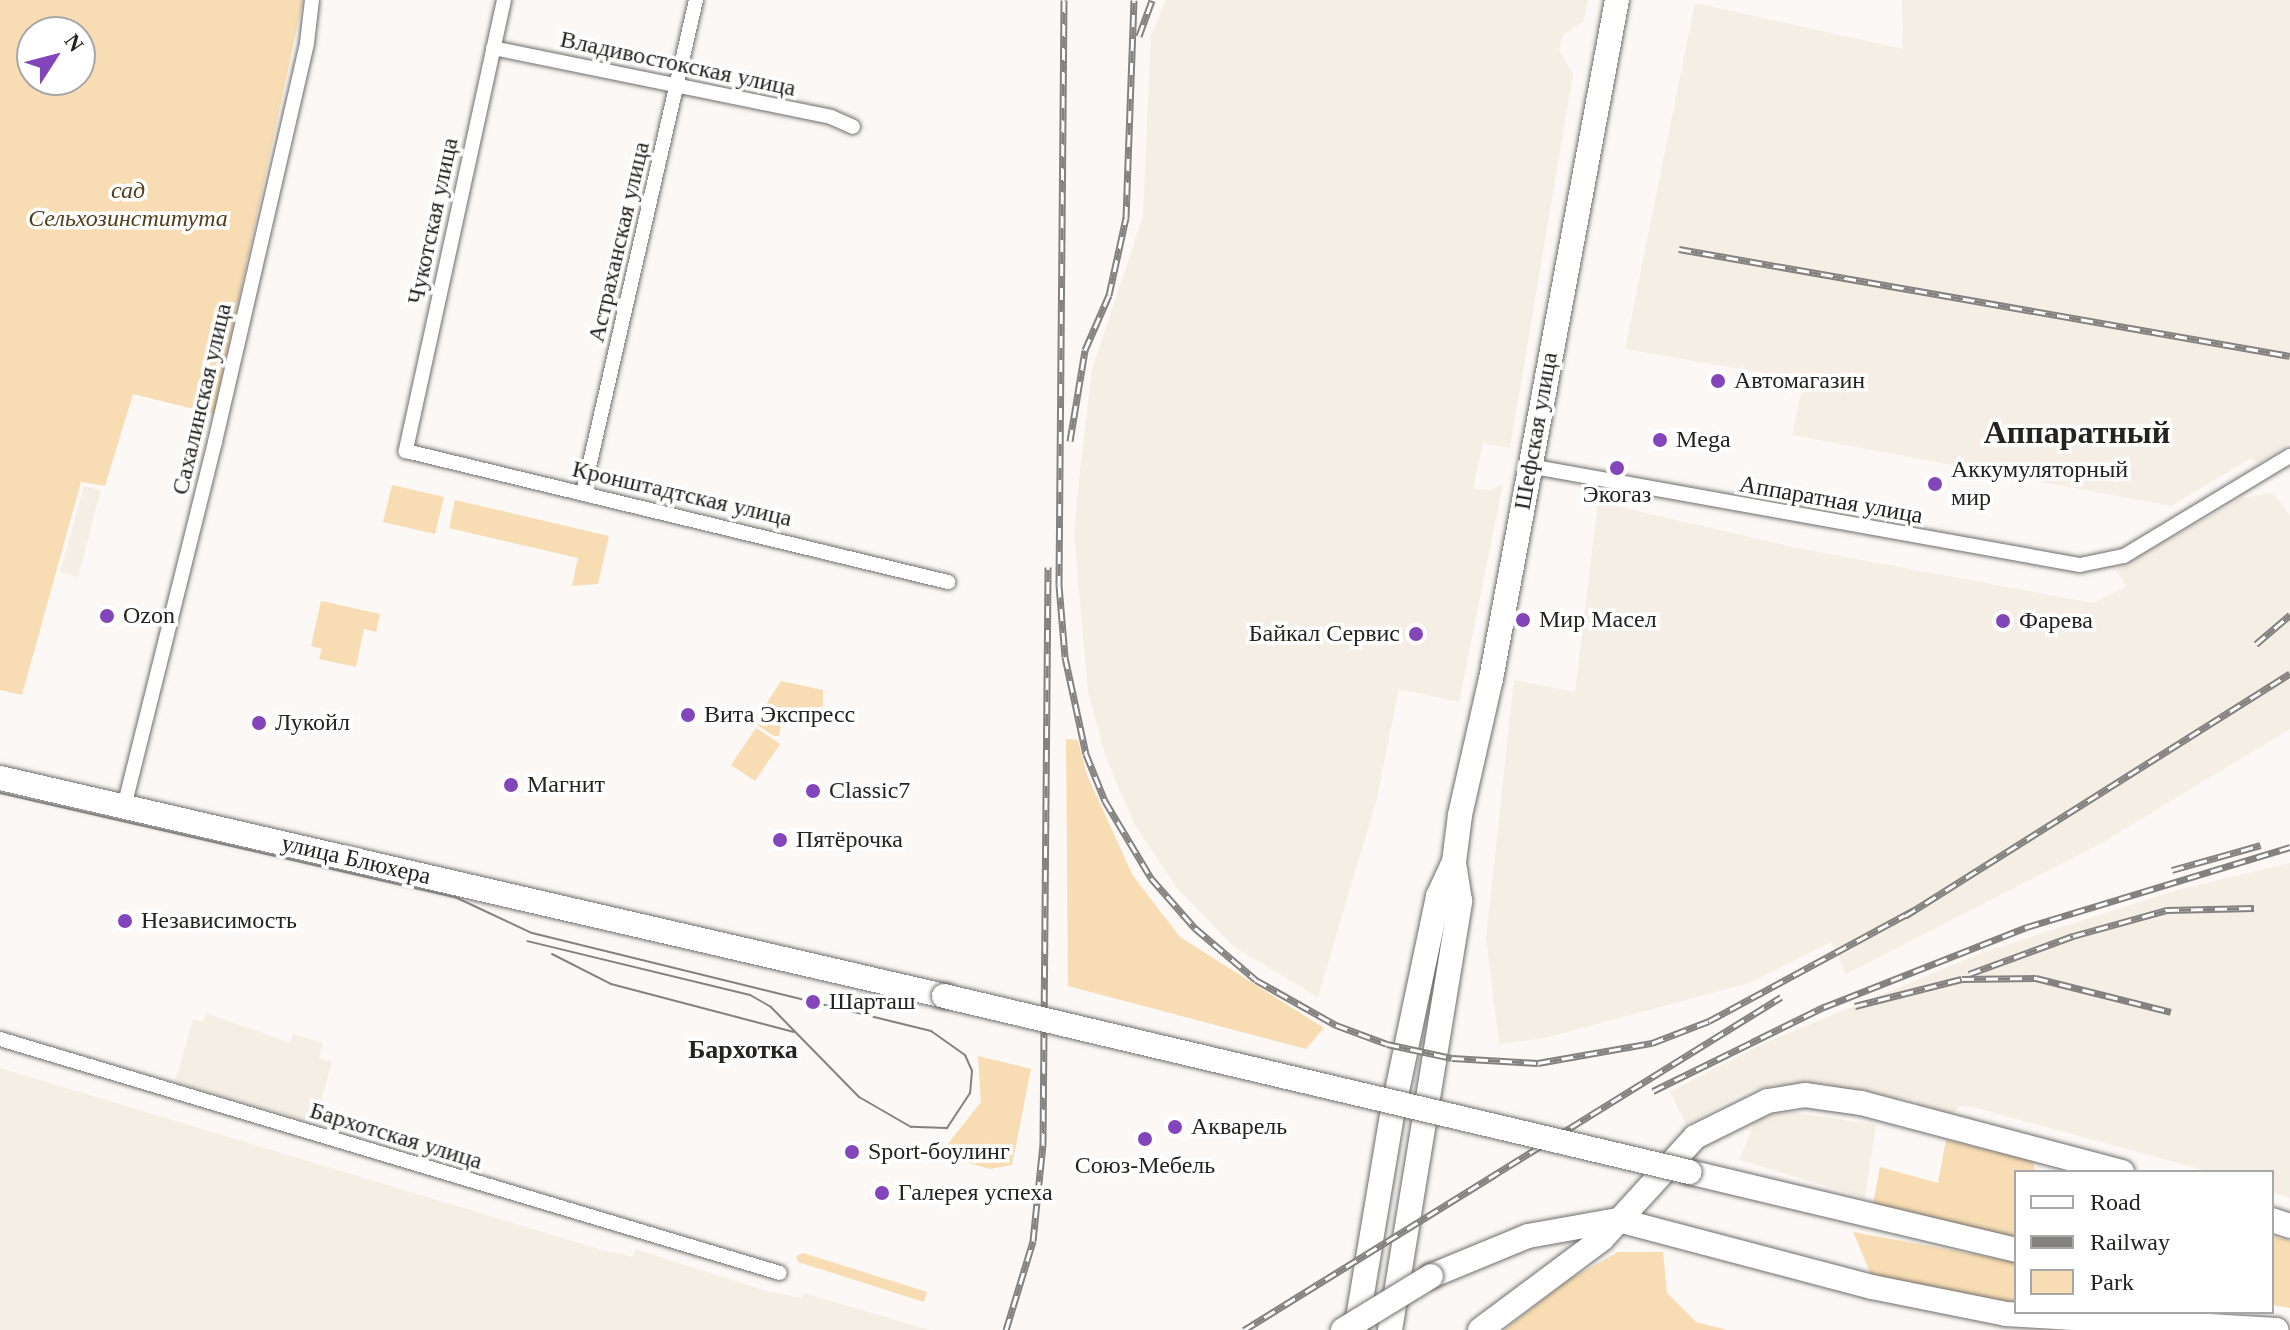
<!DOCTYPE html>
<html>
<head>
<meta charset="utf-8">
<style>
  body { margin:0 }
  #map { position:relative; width:2290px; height:1330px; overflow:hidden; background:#fbf8f5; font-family:Georgia,serif }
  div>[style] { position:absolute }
  .built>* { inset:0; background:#f5eee4 }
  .green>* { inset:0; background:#f8ddb4 }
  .roads { filter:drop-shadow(0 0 2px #706e6b) drop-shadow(0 0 2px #706e6b) }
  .minor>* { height:14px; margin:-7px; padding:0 7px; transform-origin:7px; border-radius:7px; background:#fff }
  .primary>* { height:24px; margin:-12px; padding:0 12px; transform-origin:12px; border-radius:12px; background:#fff }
  .tram>* { height:2px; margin:-1px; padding:0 1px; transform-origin:1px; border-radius:1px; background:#848280 }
  .rail>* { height:7px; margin-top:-3.5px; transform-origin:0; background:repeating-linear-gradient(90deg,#fff 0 12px,#848280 0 24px); box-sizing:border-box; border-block:2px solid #848280 }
  .bridges { filter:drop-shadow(0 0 2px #706e6b) drop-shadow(0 0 2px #706e6b) }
  .primary-bridge>* { height:24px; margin:-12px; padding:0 12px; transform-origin:12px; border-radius:12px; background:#fff }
  .dots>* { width:22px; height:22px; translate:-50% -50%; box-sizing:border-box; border:4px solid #fff; border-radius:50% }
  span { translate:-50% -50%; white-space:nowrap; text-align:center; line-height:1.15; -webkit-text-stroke:7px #fff; paint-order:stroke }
  .street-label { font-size:24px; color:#242322 }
  .park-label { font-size:24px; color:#533d1a; font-style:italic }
  .poi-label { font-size:24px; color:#242322 }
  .left { translate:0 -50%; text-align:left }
  .right { translate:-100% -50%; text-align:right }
  .neighbourhood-label { font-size:26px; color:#242322; font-weight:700 }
  .district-label { font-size:32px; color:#242322; font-weight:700 }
  .legend { position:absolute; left:2014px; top:1170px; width:260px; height:144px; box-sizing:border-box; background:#fff; border:2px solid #a7a7a7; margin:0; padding:10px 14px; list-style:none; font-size:24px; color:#242322 }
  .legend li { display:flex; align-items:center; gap:16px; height:40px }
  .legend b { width:40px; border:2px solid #a7a7a7 }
  .north { position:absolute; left:16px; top:16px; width:80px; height:80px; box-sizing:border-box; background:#fff; border:2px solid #a7a7a7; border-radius:50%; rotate:54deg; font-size:22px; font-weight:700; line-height:32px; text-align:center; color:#242322 }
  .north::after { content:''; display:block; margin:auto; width:28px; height:36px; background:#8345ba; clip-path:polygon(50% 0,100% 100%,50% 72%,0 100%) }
</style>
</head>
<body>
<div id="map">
  <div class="built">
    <div style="clip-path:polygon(1166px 0,1588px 0,1583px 22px,1563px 35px,1559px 50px,1573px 74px,1510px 448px,1483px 443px,1473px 489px,1491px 490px,1503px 484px,1459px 702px,1399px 689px,1376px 802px,1318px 997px,1233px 946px,1177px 888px,1135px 825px,1106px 758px,1088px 693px,1074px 534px,1079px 479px,1092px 370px,1143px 216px,1151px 35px)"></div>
    <div style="clip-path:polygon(1902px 0,2290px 0,2290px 443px,2258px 463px,2251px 458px,2171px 506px,1792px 435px,1804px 380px,1625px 349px,1695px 3px,1903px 49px)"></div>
    <div style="clip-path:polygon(84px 486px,101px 490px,78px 577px,60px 572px)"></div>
    <div style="clip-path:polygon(2273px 493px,2290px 515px,2290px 729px,2098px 845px,1846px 974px,1831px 942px,1749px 983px,1545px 1038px,1499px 1044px,1486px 938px,1514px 680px,1575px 692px,1598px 502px,1802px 549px,2093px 603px,2127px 586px,2115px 570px,2242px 498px)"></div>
    <div style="clip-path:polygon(2290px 863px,2290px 1198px,2272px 1192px,2272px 1172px,2211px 1172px,1973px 1107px,1959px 1106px,1953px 1114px,1919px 1105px,1916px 1100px,1780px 1084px,1749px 1090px,1686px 1124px,1670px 1092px,1760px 1045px,1984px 952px,2177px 890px)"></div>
    <div style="clip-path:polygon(206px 1013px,290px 1043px,293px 1034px,323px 1043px,319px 1058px,332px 1062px,315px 1123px,175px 1082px,193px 1019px,203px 1022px)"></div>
    <div style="clip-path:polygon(0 1068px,599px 1249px,633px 1257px,635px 1249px,766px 1291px,802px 1298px,804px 1293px,929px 1330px,0 1330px)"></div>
    <div style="clip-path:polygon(1790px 1112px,1876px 1125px,1865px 1198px,1740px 1160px,1756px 1117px)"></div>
  </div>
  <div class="green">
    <div style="clip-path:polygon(evenodd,0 0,303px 0,214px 414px,133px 394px,105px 486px,81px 482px,22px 695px,0 690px,0 0,32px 32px,80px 32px,80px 80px,32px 80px,32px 32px)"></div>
    <div style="clip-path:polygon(392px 485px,444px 497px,435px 534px,383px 522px)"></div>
    <div style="clip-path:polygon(455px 500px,609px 536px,598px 584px,572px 586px,578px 558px,449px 528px)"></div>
    <div style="clip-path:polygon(321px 601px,380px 614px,376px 632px,364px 629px,356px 667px,319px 659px,322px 649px,311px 646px)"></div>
    <div style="clip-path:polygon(781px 681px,823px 690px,823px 707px,791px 709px,782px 717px,779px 736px,774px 736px,754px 723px)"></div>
    <div style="clip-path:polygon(756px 728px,780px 744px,755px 781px,731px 765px)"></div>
    <div style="clip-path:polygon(1066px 739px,1078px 740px,1087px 775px,1133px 876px,1180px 937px,1324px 1028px,1306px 1049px,1068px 986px)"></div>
    <div style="clip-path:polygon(978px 1056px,1031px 1069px,1012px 1165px,990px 1169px,939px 1155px,981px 1102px)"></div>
    <div style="clip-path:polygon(1946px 1140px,2032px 1161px,2036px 1172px,2016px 1172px,2016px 1248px,1872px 1209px,1880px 1167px,1938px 1183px)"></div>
    <div style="clip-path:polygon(1853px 1232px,2016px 1262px,2016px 1305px,1873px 1279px)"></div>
    <div style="clip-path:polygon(2272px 1236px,2290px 1241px,2290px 1308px,2272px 1305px)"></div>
    <div style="clip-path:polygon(1618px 1252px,1663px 1252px,1667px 1293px,1696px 1322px,1727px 1330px,1504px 1330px,1570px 1279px)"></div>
    <div style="clip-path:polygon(803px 1253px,927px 1292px,924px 1302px,798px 1262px,796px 1256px)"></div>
  </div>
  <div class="roads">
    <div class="minor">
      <div style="left:504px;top:0;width:462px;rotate:102.3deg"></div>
      <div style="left:406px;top:451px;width:558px;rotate:13.59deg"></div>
      <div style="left:493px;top:48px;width:345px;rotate:11.5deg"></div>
      <div style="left:831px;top:117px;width:24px;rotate:24deg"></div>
      <div style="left:1529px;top:466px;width:560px;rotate:10.19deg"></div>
      <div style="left:2080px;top:565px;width:45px;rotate:-11.6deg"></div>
      <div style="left:2124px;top:556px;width:194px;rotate:-31.1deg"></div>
      <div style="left:583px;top:493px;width:506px;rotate:-77.09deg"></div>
      <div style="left:124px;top:807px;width:376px;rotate:-76deg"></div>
      <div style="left:215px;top:442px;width:409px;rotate:-77deg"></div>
      <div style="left:307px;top:43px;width:43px;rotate:-83.4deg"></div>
      <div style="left:0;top:1039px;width:814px;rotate:16.7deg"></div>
    </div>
    <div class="primary">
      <div style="left:0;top:778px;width:969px;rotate:13deg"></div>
      <div style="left:1689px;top:1172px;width:336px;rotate:13.4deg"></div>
      <div style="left:2272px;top:1220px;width:19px;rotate:18deg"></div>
      <div style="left:1431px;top:1276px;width:105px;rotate:-22.4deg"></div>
      <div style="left:1528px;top:1236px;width:91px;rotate:-10.1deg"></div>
      <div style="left:1618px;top:1220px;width:263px;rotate:14.8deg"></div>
      <div style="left:1872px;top:1287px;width:137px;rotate:11.4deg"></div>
      <div style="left:2006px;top:1314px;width:271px;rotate:3.4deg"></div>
      <div style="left:1356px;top:1330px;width:223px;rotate:-80.5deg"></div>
      <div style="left:1393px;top:1110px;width:219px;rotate:-78.1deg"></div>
      <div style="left:1438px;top:896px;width:38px;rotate:-65deg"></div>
      <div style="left:1390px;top:1330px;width:435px;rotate:-80.7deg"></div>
      <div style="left:1460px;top:901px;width:39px;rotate:-99deg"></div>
      <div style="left:1454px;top:862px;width:47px;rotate:-82.7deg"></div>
      <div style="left:1460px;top:815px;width:139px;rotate:-77.2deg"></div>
      <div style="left:1491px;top:679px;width:691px;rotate:-79.49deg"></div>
      <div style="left:1480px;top:1330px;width:152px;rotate:-36.7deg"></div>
      <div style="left:1602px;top:1239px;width:138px;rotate:-47.6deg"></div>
      <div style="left:1695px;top:1137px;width:81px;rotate:-26.3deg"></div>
      <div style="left:1768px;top:1101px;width:37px;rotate:-9deg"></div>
      <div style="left:1805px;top:1095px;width:57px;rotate:8.1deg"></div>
      <div style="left:1861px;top:1103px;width:270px;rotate:14.8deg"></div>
    </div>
  </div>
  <div class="tram">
    <div style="left:0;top:793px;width:467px;rotate:12.9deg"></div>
    <div style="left:455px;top:897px;width:85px;rotate:25.1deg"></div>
    <div style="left:532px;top:933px;width:411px;rotate:13.8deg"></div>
    <div style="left:931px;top:1031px;width:42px;rotate:35.2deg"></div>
    <div style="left:965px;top:1055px;width:17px;rotate:66deg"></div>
    <div style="left:972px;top:1071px;width:22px;rotate:95deg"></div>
    <div style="left:970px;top:1093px;width:42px;rotate:123.3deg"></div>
    <div style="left:947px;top:1128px;width:36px;rotate:-178deg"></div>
    <div style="left:911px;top:1127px;width:60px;rotate:-150deg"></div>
    <div style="left:859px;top:1097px;width:126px;rotate:-134.4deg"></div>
    <div style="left:771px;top:1007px;width:24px;rotate:-150deg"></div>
    <div style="left:750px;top:995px;width:229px;rotate:-166.4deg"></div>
    <div style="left:552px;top:954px;width:66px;rotate:27deg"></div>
    <div style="left:611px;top:984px;width:189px;rotate:14.7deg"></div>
  </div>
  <div class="rail">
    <div style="left:1064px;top:0;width:585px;rotate:90.49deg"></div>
    <div style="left:1059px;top:585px;width:72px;rotate:85.2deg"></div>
    <div style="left:1065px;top:657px;width:99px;rotate:77.8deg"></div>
    <div style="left:1086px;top:754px;width:51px;rotate:68deg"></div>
    <div style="left:1105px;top:801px;width:90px;rotate:59.1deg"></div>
    <div style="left:1151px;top:878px;width:67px;rotate:48.7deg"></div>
    <div style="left:1195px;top:928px;width:80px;rotate:40.4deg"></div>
    <div style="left:1256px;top:980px;width:92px;rotate:29.4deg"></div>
    <div style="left:1336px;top:1025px;width:54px;rotate:20.4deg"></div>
    <div style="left:1387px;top:1044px;width:66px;rotate:12.2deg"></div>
    <div style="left:1452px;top:1058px;width:86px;rotate:3.3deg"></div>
    <div style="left:1538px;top:1063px;width:116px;rotate:-10deg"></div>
    <div style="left:1652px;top:1043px;width:61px;rotate:-21.1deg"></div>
    <div style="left:1709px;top:1021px;width:233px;rotate:-28.4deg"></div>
    <div style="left:1139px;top:36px;width:38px;rotate:-70deg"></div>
    <div style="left:1679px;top:249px;width:620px;rotate:9.93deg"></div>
    <div style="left:1070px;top:441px;width:92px;rotate:-80.6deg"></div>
    <div style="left:1085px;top:350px;width:60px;rotate:-66.4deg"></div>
    <div style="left:1109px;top:295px;width:79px;rotate:-77.6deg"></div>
    <div style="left:1126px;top:218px;width:218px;rotate:-87.9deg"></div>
    <div style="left:2256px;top:644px;width:45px;rotate:-40.5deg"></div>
    <div style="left:2172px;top:870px;width:92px;rotate:-15.7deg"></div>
    <div style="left:1905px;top:916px;width:455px;rotate:-32.2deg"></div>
    <div style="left:1969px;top:974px;width:111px;rotate:-20.1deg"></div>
    <div style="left:2073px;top:936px;width:98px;rotate:-15.5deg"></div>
    <div style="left:2167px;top:910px;width:87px;rotate:-1.3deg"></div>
    <div style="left:1855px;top:1006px;width:110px;rotate:-14.2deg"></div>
    <div style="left:1962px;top:979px;width:74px;rotate:-0.8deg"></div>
    <div style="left:2036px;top:978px;width:139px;rotate:14.1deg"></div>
    <div style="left:1653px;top:1091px;width:191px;rotate:-26.2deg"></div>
    <div style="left:1824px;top:1007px;width:218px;rotate:-21.5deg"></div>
    <div style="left:2027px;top:927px;width:275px;rotate:-16.9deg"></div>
    <div style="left:1006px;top:1330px;width:93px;rotate:-73.1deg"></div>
    <div style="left:1033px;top:1241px;width:97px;rotate:-84.1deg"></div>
    <div style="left:1043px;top:1145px;width:578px;rotate:-89.5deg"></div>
    <div style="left:1244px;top:1330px;width:632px;rotate:-31.8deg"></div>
  </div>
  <div class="bridges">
    <div class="primary-bridge">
      <div style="left:944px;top:996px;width:766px;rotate:13.29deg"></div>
      <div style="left:1343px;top:1330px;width:103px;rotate:-31.5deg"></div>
    </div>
  </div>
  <div class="dots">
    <div style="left:1718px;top:381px;background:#8345ba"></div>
    <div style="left:1660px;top:440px;background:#8345ba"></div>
    <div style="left:1617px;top:468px;background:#8345ba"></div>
    <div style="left:1935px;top:484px;background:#8345ba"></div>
    <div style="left:107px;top:616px;background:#8345ba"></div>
    <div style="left:1523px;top:620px;background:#8345ba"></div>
    <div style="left:2003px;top:621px;background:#8345ba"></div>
    <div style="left:1416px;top:634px;background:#8345ba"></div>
    <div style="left:688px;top:715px;background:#8345ba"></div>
    <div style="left:259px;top:723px;background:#8345ba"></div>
    <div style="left:511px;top:785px;background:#8345ba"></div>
    <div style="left:813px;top:791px;background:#8345ba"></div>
    <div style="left:780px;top:840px;background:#8345ba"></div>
    <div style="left:125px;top:921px;background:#8345ba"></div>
    <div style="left:813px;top:1002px;background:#8345ba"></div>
    <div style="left:1175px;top:1127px;background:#8345ba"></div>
    <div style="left:1145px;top:1139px;background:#8345ba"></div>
    <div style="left:852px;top:1152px;background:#8345ba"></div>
    <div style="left:882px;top:1193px;background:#8345ba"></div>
  </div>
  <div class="street-label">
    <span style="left:678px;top:64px;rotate:12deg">Владивостокская улица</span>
    <span style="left:433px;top:221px;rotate:-78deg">Чукотская улица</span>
    <span style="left:619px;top:242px;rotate:-77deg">Астраханская улица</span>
    <span style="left:202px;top:399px;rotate:-77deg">Сахалинская улица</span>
    <span style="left:1536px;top:431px;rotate:-80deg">Шефская улица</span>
    <span style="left:682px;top:494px;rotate:13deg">Кронштадтская улица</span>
    <span style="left:1831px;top:500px;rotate:10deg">Аппаратная улица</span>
    <span style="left:356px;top:860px;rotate:13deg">улица Блюхера</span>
    <span style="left:396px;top:1136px;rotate:17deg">Бархотская улица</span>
  </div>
  <div class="park-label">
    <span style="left:128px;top:205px">сад<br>Сельхозинститута</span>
  </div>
  <div class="poi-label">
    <span class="left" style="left:1734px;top:381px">Автомагазин</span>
    <span class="left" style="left:1676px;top:440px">Mega</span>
    <span class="left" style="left:1951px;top:484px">Аккумуляторный<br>мир</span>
    <span style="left:1617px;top:495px">Экогаз</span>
    <span class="left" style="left:123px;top:616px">Ozon</span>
    <span class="left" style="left:1539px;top:620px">Мир Масел</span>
    <span class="left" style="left:2019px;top:621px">Фарева</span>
    <span class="right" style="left:1400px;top:634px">Байкал Сервис</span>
    <span class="left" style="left:704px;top:715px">Вита Экспресс</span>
    <span class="left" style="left:275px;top:723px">Лукойл</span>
    <span class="left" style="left:527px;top:785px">Магнит</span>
    <span class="left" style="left:829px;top:791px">Classic7</span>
    <span class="left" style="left:796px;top:840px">Пятёрочка</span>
    <span class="left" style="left:141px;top:921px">Независимость</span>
    <span class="left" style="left:829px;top:1002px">Шарташ</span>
    <span class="left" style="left:1191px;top:1127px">Акварель</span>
    <span class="left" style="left:868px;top:1152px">Sport-боулинг</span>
    <span style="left:1145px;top:1166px">Союз-Мебель</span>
    <span class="left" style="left:898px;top:1193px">Галерея успеха</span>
  </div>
  <div class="neighbourhood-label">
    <span style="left:743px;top:1050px">Бархотка</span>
  </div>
  <div class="district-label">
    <span style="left:2077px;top:432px">Аппаратный</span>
  </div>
  <ul class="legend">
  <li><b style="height:10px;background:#fff"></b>Road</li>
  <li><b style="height:10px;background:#848280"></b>Railway</li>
  <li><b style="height:22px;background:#f8ddb4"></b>Park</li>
  </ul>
  <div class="north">N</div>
</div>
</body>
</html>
